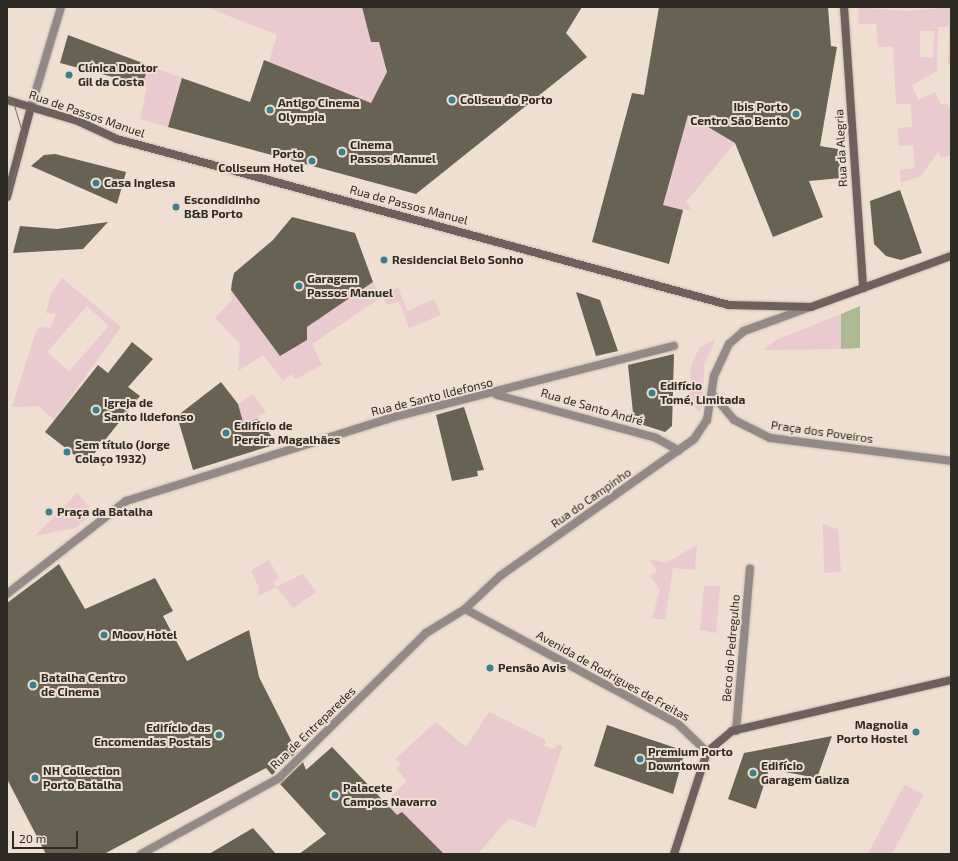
<!DOCTYPE html>
<html>
<head>
<meta charset="utf-8">
<style>
  body { margin:0 }
  #map { position:relative; width:958px; height:861px; overflow:hidden; background:#eedfd0; font-family:"Exo 2",sans-serif }
  div>[style] { position:absolute }
  .green>* { inset:0; background:#e9cacf }
  .water>* { inset:0; background:#acb992 }
  .building>* { inset:0; background:#676252 }
  .roads { filter:drop-shadow(0 0 1px #c8bbae) drop-shadow(0 0 1px #c8bbae) }
  .street>* { height:8px; margin:-4px; padding:0 4px; transform-origin:4px; border-radius:4px; background:#938a88 }
  .secondary>* { height:8px; margin:-4px; padding:0 4px; transform-origin:4px; border-radius:4px; background:#6e615d }
  .tram>* { height:1px; margin:-0.5px; padding:0 0.5px; transform-origin:0.5px; border-radius:0.5px; background:#7c7369 }
  .dots>* { width:11px; height:11px; translate:-50% -50%; box-sizing:border-box; border:2px solid #eedfd0; border-radius:50% }
  span { translate:-50% -50%; white-space:nowrap; text-align:center; line-height:1.15; -webkit-text-stroke:4px #eedfd0; paint-order:stroke }
  .poi-label { font-size:12px; color:#302a24; font-weight:700 }
  .left { translate:0 -50%; text-align:left }
  .right { translate:-100% -50%; text-align:right }
  .street-label { font-size:12px; color:#302a24 }
  .frame { position:absolute; inset:0; border:8px solid #302a24; pointer-events:none }
  .scale { position:absolute; left:12px; top:831px; width:66px; height:18px; box-sizing:border-box; border:2px solid #302a24; border-top:0; padding-left:5px; font-size:12px; line-height:14px; white-space:nowrap; color:#302a24; -webkit-text-stroke:3px #eedfd0; paint-order:stroke }
</style>
</head>
<body>
<div id="map">
  <div class="green">
    <div style="clip-path:polygon(206px 7px,363px 7px,371px 42px,379px 42px,387px 72px,371px 103px,269px 62px,277px 35px)"></div>
    <div style="clip-path:polygon(evenodd,858px 7px,906px 11px,951px 7px,951px 63px,948px 65px,949px 27px,938px 27px,937px 71px,912px 85px,918px 100px,935px 92px,941px 105px,947px 103px,951px 112px,951px 155px,941px 158px,938px 152px,921px 176px,901px 183px,900px 170px,915px 168px,913px 145px,899px 146px,898px 128px,912px 127px,911px 104px,896px 104px,893px 47px,878px 47px,876px 24px,859px 24px,858px 7px,920px 31px,934px 31px,933px 58px,920px 57px,920px 31px)"></div>
    <div style="clip-path:polygon(148px 65px,182px 78px,168px 127px,140px 119px,147px 87px,143px 85px)"></div>
    <div style="clip-path:polygon(687px 116px,707px 122px,707px 127px,761px 158px,735px 143px,686px 202px,692px 211px,663px 205px)"></div>
    <div style="clip-path:polygon(evenodd,62px 278px,121px 327px,54px 420px,38px 406px,12px 407px,35px 334px,39px 327px,50px 328px,56px 314px,46px 313px,51px 294px,62px 278px,87px 306px,109px 326px,69px 371px,47px 352px,87px 306px)"></div>
    <div style="clip-path:polygon(373px 282px,379px 293px,398px 288px,408px 311px,434px 299px,441px 315px,409px 328px,399px 301px,387px 305px,383px 296px,312px 344px,322px 365px,296px 379px,291px 374px,283px 381px,263px 355px,238px 371px,240px 344px,215px 318px,232px 300px,231px 290px,280px 356px,307px 340px,307px 327px)"></div>
    <div style="clip-path:polygon(841px 314px,841px 349px,763px 350px,776px 340px)"></div>
    <div style="clip-path:polygon(716px 339px,704px 365px,703px 405px,699px 413px,690px 397px,691px 365px,700px 347px)"></div>
    <div style="clip-path:polygon(253px 394px,266px 412px,258px 415px,259px 419px,243px 422px,238px 404px)"></div>
    <div style="clip-path:polygon(77px 493px,89px 506px,91px 515px,75px 528px,35px 536px)"></div>
    <div style="clip-path:polygon(823px 524px,838px 529px,841px 572px,824px 573px)"></div>
    <div style="clip-path:polygon(697px 545px,695px 570px,673px 568px,665px 620px,652px 618px,660px 590px,650px 576px,657px 571px,649px 559px,666px 563px)"></div>
    <div style="clip-path:polygon(269px 560px,279px 578px,273px 582px,276px 587px,303px 574px,316px 592px,293px 608px,276px 587px,257px 597px,259px 588px,251px 570px)"></div>
    <div style="clip-path:polygon(704px 586px,720px 586px,716px 633px,700px 630px)"></div>
    <div style="clip-path:polygon(489px 712px,546px 740px,544px 746px,555px 749px,557px 745px,563px 745px,535px 828px,509px 818px,478px 854px,444px 854px,402px 812px,396px 816px,385px 802px,407px 781px,396px 768px,401px 765px,395px 759px,436px 722px,466px 747px)"></div>
    <div style="clip-path:polygon(904px 785px,924px 794px,892px 854px,868px 854px)"></div>
  </div>
  <div class="water">
    <div style="clip-path:polygon(860px 306px,860px 348px,841px 349px,841px 314px)"></div>
  </div>
  <div class="building">
    <div style="clip-path:polygon(362px 7px,582px 7px,566px 33px,587px 57px,416px 194px,168px 127px,182px 78px,250px 102px,264px 60px,371px 103px,387px 72px,379px 42px,371px 42px)"></div>
    <div style="clip-path:polygon(659px 7px,828px 7px,831px 46px,837px 47px,820px 146px,838px 149px,841px 178px,809px 181px,823px 217px,773px 237px,735px 143px,688px 115px,663px 205px,683px 210px,669px 264px,592px 242px,632px 93px,644px 95px)"></div>
    <div style="clip-path:polygon(68px 35px,148px 65px,143px 85px,60px 63px)"></div>
    <div style="clip-path:polygon(55px 154px,126px 172px,117px 204px,31px 166px,44px 155px)"></div>
    <div style="clip-path:polygon(900px 190px,922px 253px,901px 260px,886px 256px,874px 244px,870px 201px)"></div>
    <div style="clip-path:polygon(292px 217px,355px 233px,373px 282px,307px 327px,307px 340px,280px 356px,231px 290px,232px 282px,234px 273px,273px 240px)"></div>
    <div style="clip-path:polygon(108px 222px,83px 249px,13px 253px,20px 226px,57px 229px)"></div>
    <div style="clip-path:polygon(576px 292px,600px 300px,618px 351px,596px 356px)"></div>
    <div style="clip-path:polygon(132px 342px,153px 359px,128px 387px,140px 396px,86px 464px,45px 432px,98px 365px,108px 373px)"></div>
    <div style="clip-path:polygon(674px 354px,672px 426px,665px 432px,634px 422px,628px 365px)"></div>
    <div style="clip-path:polygon(221px 382px,238px 404px,243px 422px,259px 419px,277px 444px,193px 470px,177px 416px)"></div>
    <div style="clip-path:polygon(464px 407px,484px 470px,477px 471px,478px 476px,452px 481px,436px 415px)"></div>
    <div style="clip-path:polygon(59px 564px,85px 609px,155px 578px,173px 611px,163px 616px,187px 661px,249px 630px,259px 677px,297px 752px,272px 775px,266px 768px,104px 854px,46px 854px,7px 779px,7px 603px)"></div>
    <div style="clip-path:polygon(607px 725px,685px 751px,673px 794px,594px 766px)"></div>
    <div style="clip-path:polygon(832px 736px,817px 778px,769px 769px,756px 809px,728px 799px,744px 753px)"></div>
    <div style="clip-path:polygon(332px 747px,397px 815px,402px 812px,444px 854px,299px 854px,326px 834px,280px 784px,303px 762px,306px 770px)"></div>
    <div style="clip-path:polygon(253px 828px,276px 854px,209px 854px)"></div>
  </div>
  <div class="roads">
    <div class="street">
      <div style="left:31px;top:107px;width:104px;rotate:-73.3deg"></div>
      <div style="left:497px;top:395px;width:165px;rotate:15.1deg"></div>
      <div style="left:656px;top:438px;width:26px;rotate:29deg"></div>
      <div style="left:714px;top:396px;width:31px;rotate:50deg"></div>
      <div style="left:734px;top:420px;width:40px;rotate:26.6deg"></div>
      <div style="left:770px;top:438px;width:182px;rotate:7.2deg"></div>
      <div style="left:7px;top:594px;width:151px;rotate:-38deg"></div>
      <div style="left:126px;top:501px;width:274px;rotate:-17.4deg"></div>
      <div style="left:387px;top:419px;width:296px;rotate:-14.3deg"></div>
      <div style="left:465px;top:609px;width:241px;rotate:28.3deg"></div>
      <div style="left:677px;top:723px;width:42px;rotate:44deg"></div>
      <div style="left:736px;top:731px;width:163px;rotate:-85.1deg"></div>
      <div style="left:141px;top:854px;width:158px;rotate:-28.8deg"></div>
      <div style="left:279px;top:778px;width:206px;rotate:-44.6deg"></div>
      <div style="left:426px;top:633px;width:46px;rotate:-31.6deg"></div>
      <div style="left:465px;top:609px;width:48px;rotate:-43.3deg"></div>
      <div style="left:500px;top:576px;width:237px;rotate:-35.2deg"></div>
      <div style="left:694px;top:439px;width:23px;rotate:-56deg"></div>
      <div style="left:707px;top:420px;width:45px;rotate:-81deg"></div>
      <div style="left:714px;top:376px;width:35px;rotate:-65deg"></div>
      <div style="left:729px;top:344px;width:20px;rotate:-41deg"></div>
      <div style="left:744px;top:331px;width:70px;rotate:-20deg"></div>
    </div>
    <div class="secondary">
      <div style="left:844px;top:7px;width:282px;rotate:86.1deg"></div>
      <div style="left:7px;top:100px;width:74px;rotate:16.5deg"></div>
      <div style="left:78px;top:121px;width:43px;rotate:24.8deg"></div>
      <div style="left:117px;top:139px;width:634px;rotate:15.18deg"></div>
      <div style="left:729px;top:305px;width:82px;rotate:1.4deg"></div>
      <div style="left:811px;top:307px;width:149px;rotate:-20deg"></div>
      <div style="left:7px;top:197px;width:93px;rotate:-75.1deg"></div>
      <div style="left:674px;top:854px;width:107px;rotate:-72.1deg"></div>
      <div style="left:707px;top:752px;width:33px;rotate:-40deg"></div>
      <div style="left:732px;top:731px;width:225px;rotate:-13.1deg"></div>
    </div>
  </div>
  <div class="tram">
    <div style="left:7px;top:97px;width:8px;rotate:40deg"></div>
    <div style="left:13px;top:102px;width:38px;rotate:73deg"></div>
    <div style="left:24px;top:138px;width:65px;rotate:105.1deg"></div>
  </div>
  <div class="dots">
    <div style="left:69px;top:75px;background:#3b818c"></div>
    <div style="left:452px;top:100px;background:#3b818c"></div>
    <div style="left:270px;top:110px;background:#3b818c"></div>
    <div style="left:796px;top:114px;background:#3b818c"></div>
    <div style="left:342px;top:152px;background:#3b818c"></div>
    <div style="left:312px;top:161px;background:#3b818c"></div>
    <div style="left:96px;top:183px;background:#3b818c"></div>
    <div style="left:176px;top:207px;background:#3b818c"></div>
    <div style="left:384px;top:260px;background:#3b818c"></div>
    <div style="left:299px;top:286px;background:#3b818c"></div>
    <div style="left:652px;top:393px;background:#3b818c"></div>
    <div style="left:96px;top:410px;background:#3b818c"></div>
    <div style="left:226px;top:433px;background:#3b818c"></div>
    <div style="left:67px;top:452px;background:#3b818c"></div>
    <div style="left:49px;top:512px;background:#3b818c"></div>
    <div style="left:104px;top:635px;background:#3b818c"></div>
    <div style="left:490px;top:668px;background:#3b818c"></div>
    <div style="left:33px;top:685px;background:#3b818c"></div>
    <div style="left:916px;top:732px;background:#3b818c"></div>
    <div style="left:219px;top:735px;background:#3b818c"></div>
    <div style="left:640px;top:759px;background:#3b818c"></div>
    <div style="left:753px;top:773px;background:#3b818c"></div>
    <div style="left:35px;top:778px;background:#3b818c"></div>
    <div style="left:335px;top:795px;background:#3b818c"></div>
  </div>
  <div class="poi-label">
    <span class="left" style="left:78px;top:75px">Clínica Doutor<br>Gil da Costa</span>
    <span class="left" style="left:460px;top:100px">Coliseu do Porto</span>
    <span class="left" style="left:278px;top:110px">Antigo Cinema<br>Olympia</span>
    <span class="right" style="left:788px;top:114px">Ibis Porto<br>Centro São Bento</span>
    <span class="left" style="left:350px;top:152px">Cinema<br>Passos Manuel</span>
    <span class="right" style="left:304px;top:161px">Porto<br>Coliseum Hotel</span>
    <span class="left" style="left:104px;top:183px">Casa Inglesa</span>
    <span class="left" style="left:184px;top:207px">Escondidinho<br>B&amp;B Porto</span>
    <span class="left" style="left:392px;top:260px">Residencial Belo Sonho</span>
    <span class="left" style="left:307px;top:286px">Garagem<br>Passos Manuel</span>
    <span class="left" style="left:660px;top:393px">Edifício<br>Tomé, Limitada</span>
    <span class="left" style="left:104px;top:410px">Igreja de<br>Santo Ildefonso</span>
    <span class="left" style="left:234px;top:433px">Edifício de<br>Pereira Magalhães</span>
    <span class="left" style="left:75px;top:452px">Sem título (Jorge<br>Colaço 1932)</span>
    <span class="left" style="left:57px;top:512px">Praça da Batalha</span>
    <span class="left" style="left:112px;top:635px">Moov Hotel</span>
    <span class="left" style="left:498px;top:668px">Pensão Avis</span>
    <span class="left" style="left:41px;top:685px">Batalha Centro<br>de Cinema</span>
    <span class="right" style="left:908px;top:732px">Magnolia<br>Porto Hostel</span>
    <span class="right" style="left:211px;top:735px">Edifício das<br>Encomendas Postais</span>
    <span class="left" style="left:648px;top:759px">Premium Porto<br>Downtown</span>
    <span class="left" style="left:761px;top:773px">Edifício<br>Garagem Galiza</span>
    <span class="left" style="left:43px;top:778px">NH Collection<br>Porto Batalha</span>
    <span class="left" style="left:343px;top:795px">Palacete<br>Campos Navarro</span>
  </div>
  <div class="street-label">
    <span style="left:87px;top:114px;rotate:19deg">Rua de Passos Manuel</span>
    <span style="left:841px;top:148px;rotate:-93deg">Rua da Alegria</span>
    <span style="left:409px;top:205px;rotate:15deg">Rua de Passos Manuel</span>
    <span style="left:432px;top:397px;rotate:-14deg">Rua de Santo Ildefonso</span>
    <span style="left:592px;top:407px;rotate:16deg">Rua de Santo André</span>
    <span style="left:822px;top:432px;rotate:8deg">Praça dos Poveiros</span>
    <span style="left:591px;top:498px;rotate:-35deg">Rua do Campinho</span>
    <span style="left:731px;top:648px;rotate:-85deg">Beco do Pedregulho</span>
    <span style="left:613px;top:676px;rotate:29deg">Avenida de Rodrigues de Freitas</span>
    <span style="left:313px;top:728px;rotate:-44deg">Rua de Entreparedes</span>
  </div>
  <div class="frame"></div>
  <div class="scale">20 m</div>
</div>
</body>
</html>
